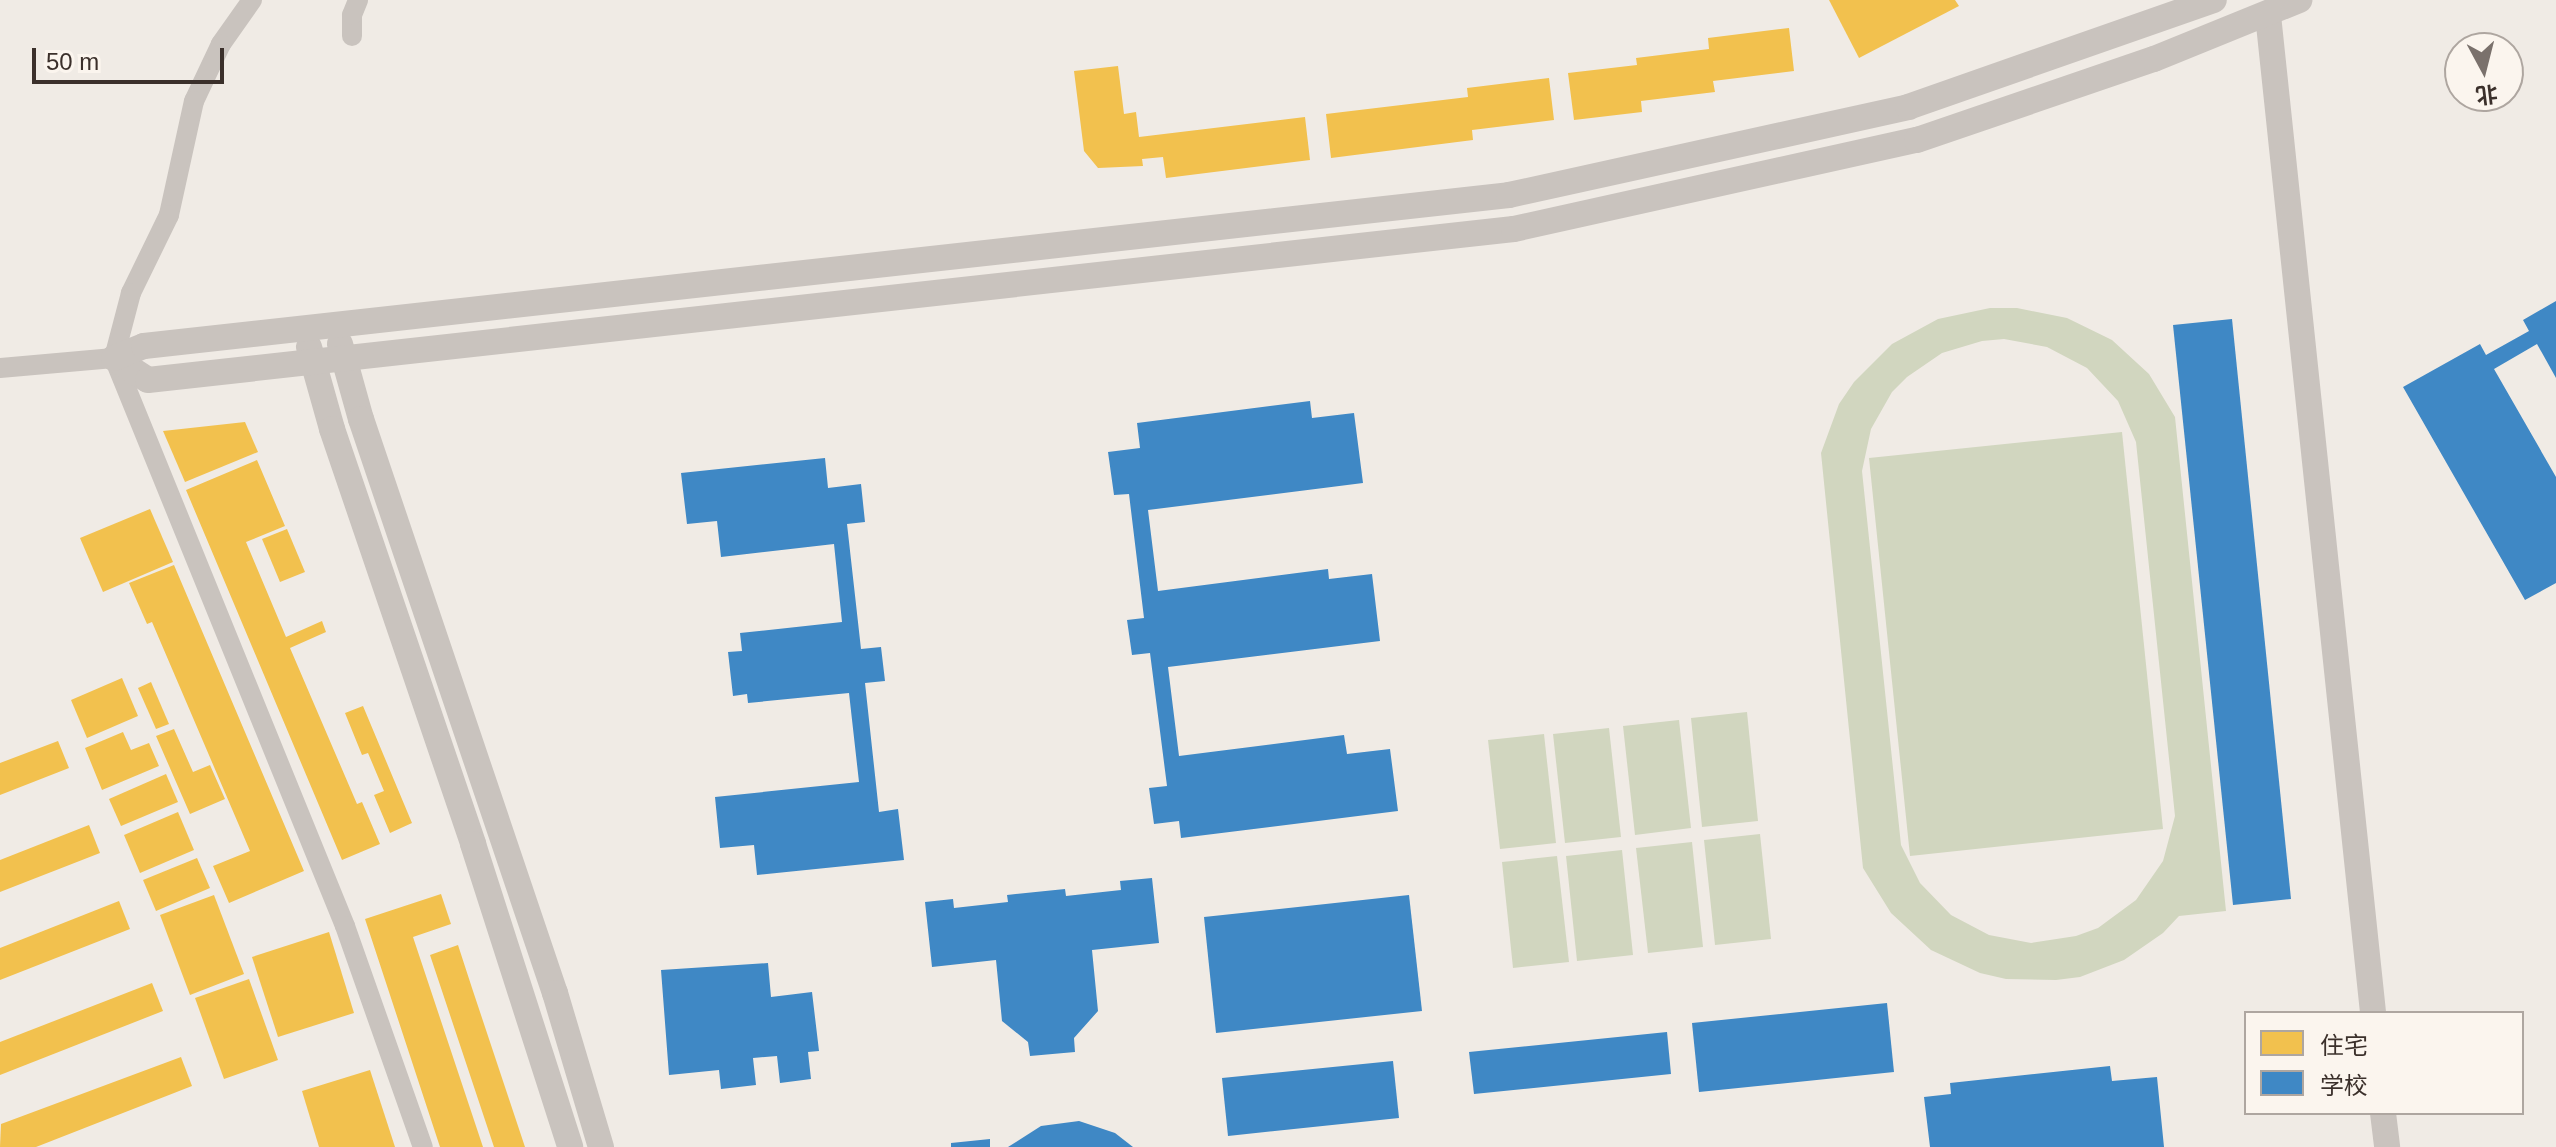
<!DOCTYPE html>
<html>
<head>
<meta charset="utf-8">
<style>
  body { margin:0 }
  #map { position:relative; width:2556px; height:1147px; overflow:hidden; background:#f0ebe5; font-family:Arial,"Noto Sans SC",sans-serif }
  div>[style] { position:absolute }
  .green>* { inset:0; background:#d1d6bf }
  .homes>* { inset:0; background:#f2c14e }
  .schools>* { inset:0; background:#3f88c5 }
  .minor>* { height:20px; margin:-10px; padding:0 10px; transform-origin:10px; border-radius:10px; background:#c9c3be }
  .tertiary>* { height:26px; margin:-13px; padding:0 13px; transform-origin:13px; border-radius:13px; background:#c9c3be }
  span { translate:-50% -50%; white-space:nowrap; text-align:center; line-height:1.15; -webkit-text-stroke:8px #fbf5ee; paint-order:stroke }
  .legend { position:absolute; left:2244px; top:1011px; width:280px; height:104px; box-sizing:border-box; background:#fbf5ee; border:2px solid #aea6a0; margin:0; padding:10px 14px; list-style:none; font-size:24px; color:#3b302b }
  .legend li { display:flex; align-items:center; gap:16px; height:40px }
  .legend b { width:40px; border:2px solid #aea6a0 }
  .north { position:absolute; left:2444px; top:32px; width:80px; height:80px; box-sizing:border-box; background:#fbf5ee; border:2px solid #aea6a0; border-radius:50%; rotate:173deg; font-size:22px; font-weight:700; line-height:32px; text-align:center; color:#3b302b }
  .north::after { content:''; display:block; margin:auto; width:28px; height:36px; background:#7a716c; clip-path:polygon(50% 0,100% 100%,50% 72%,0 100%) }
  .scale { position:absolute; left:32px; top:48px; width:192px; height:36px; box-sizing:border-box; border:4px solid #3b302b; border-top:0; padding-left:10px; font-size:24px; line-height:28px; white-space:nowrap; color:#3b302b; -webkit-text-stroke:6px #fbf5ee; paint-order:stroke }
</style>
</head>
<body>
<div id="map">
  <div class="green">
    <div style="clip-path:polygon(evenodd,1990px 308px,2017px 308px,2067px 318px,2112px 340px,2149px 374px,2175px 417px,2226px 911px,2179px 916px,2163px 933px,2124px 960px,2080px 977px,2056px 980px,2006px 979px,1980px 973px,1931px 950px,1891px 913px,1863px 868px,1821px 453px,1839px 404px,1854px 382px,1892px 344px,1938px 319px,1990px 308px,2004px 339px,2047px 347px,2087px 368px,2118px 401px,2136px 442px,2175px 816px,2163px 861px,2136px 900px,2098px 928px,2076px 936px,2031px 943px,1989px 935px,1951px 915px,1920px 883px,1901px 845px,1862px 471px,1871px 429px,1892px 392px,1907px 377px,1942px 353px,1982px 341px,2004px 339px)"></div>
    <div style="clip-path:polygon(2122px 432px,2163px 829px,1910px 856px,1869px 458px)"></div>
    <div style="clip-path:polygon(1747px 712px,1758px 821px,1702px 827px,1691px 718px)"></div>
    <div style="clip-path:polygon(1679px 720px,1691px 828px,1635px 835px,1623px 726px)"></div>
    <div style="clip-path:polygon(1609px 728px,1621px 837px,1565px 843px,1553px 734px)"></div>
    <div style="clip-path:polygon(1544px 734px,1556px 843px,1500px 849px,1488px 740px)"></div>
    <div style="clip-path:polygon(1760px 834px,1771px 939px,1715px 945px,1704px 840px)"></div>
    <div style="clip-path:polygon(1692px 842px,1703px 947px,1648px 953px,1636px 848px)"></div>
    <div style="clip-path:polygon(1622px 850px,1633px 955px,1577px 961px,1566px 856px)"></div>
    <div style="clip-path:polygon(1557px 856px,1569px 962px,1513px 968px,1502px 862px)"></div>
  </div>
  <div class="homes">
    <div style="clip-path:polygon(1829px 0,1955px 0,1959px 6px,1859px 58px)"></div>
    <div style="clip-path:polygon(1789px 28px,1794px 71px,1713px 81px,1715px 92px,1641px 101px,1642px 112px,1574px 120px,1568px 73px,1637px 65px,1636px 58px,1709px 49px,1708px 38px)"></div>
    <div style="clip-path:polygon(1118px 66px,1124px 114px,1136px 112px,1139px 137px,1305px 117px,1310px 160px,1166px 178px,1163px 157px,1142px 159px,1143px 166px,1098px 168px,1084px 151px,1074px 71px)"></div>
    <div style="clip-path:polygon(1549px 78px,1554px 120px,1472px 130px,1473px 140px,1331px 158px,1326px 114px,1468px 97px,1467px 88px)"></div>
    <div style="clip-path:polygon(245px 422px,258px 452px,185px 482px,163px 431px)"></div>
    <div style="clip-path:polygon(257px 460px,285px 526px,246px 542px,286px 637px,322px 621px,326px 632px,290px 648px,357px 804px,362px 802px,380px 844px,342px 860px,186px 490px)"></div>
    <div style="clip-path:polygon(150px 509px,173px 562px,103px 592px,80px 538px)"></div>
    <div style="clip-path:polygon(287px 529px,305px 572px,280px 582px,262px 539px)"></div>
    <div style="clip-path:polygon(174px 565px,304px 871px,229px 903px,213px 866px,250px 851px,152px 622px,147px 624px,129px 583px)"></div>
    <div style="clip-path:polygon(122px 678px,138px 716px,87px 738px,71px 700px)"></div>
    <div style="clip-path:polygon(151px 682px,169px 724px,156px 729px,138px 688px)"></div>
    <div style="clip-path:polygon(363px 706px,412px 823px,390px 833px,374px 795px,384px 791px,368px 753px,362px 755px,345px 713px)"></div>
    <div style="clip-path:polygon(174px 729px,193px 772px,210px 765px,225px 799px,190px 814px,156px 736px)"></div>
    <div style="clip-path:polygon(123px 732px,131px 750px,149px 743px,159px 766px,102px 790px,85px 748px)"></div>
    <div style="clip-path:polygon(58px 741px,69px 768px,0 795px,0 763px)"></div>
    <div style="clip-path:polygon(166px 774px,178px 802px,121px 826px,109px 799px)"></div>
    <div style="clip-path:polygon(178px 812px,194px 850px,140px 873px,124px 835px)"></div>
    <div style="clip-path:polygon(89px 825px,100px 853px,0 892px,0 860px)"></div>
    <div style="clip-path:polygon(197px 858px,210px 888px,156px 911px,143px 880px)"></div>
    <div style="clip-path:polygon(441px 894px,451px 924px,413px 937px,483px 1147px,440px 1147px,365px 919px)"></div>
    <div style="clip-path:polygon(214px 895px,244px 974px,190px 995px,160px 915px)"></div>
    <div style="clip-path:polygon(119px 901px,130px 929px,0 980px,0 948px)"></div>
    <div style="clip-path:polygon(329px 932px,354px 1013px,278px 1037px,252px 957px)"></div>
    <div style="clip-path:polygon(458px 945px,472px 988px,525px 1147px,494px 1147px,430px 955px)"></div>
    <div style="clip-path:polygon(249px 979px,278px 1060px,224px 1079px,195px 998px)"></div>
    <div style="clip-path:polygon(152px 983px,163px 1011px,0 1075px,0 1042px)"></div>
    <div style="clip-path:polygon(181px 1057px,192px 1086px,36px 1147px,0 1147px,1px 1124px)"></div>
    <div style="clip-path:polygon(370px 1070px,395px 1147px,319px 1147px,302px 1091px)"></div>
  </div>
  <div class="schools">
    <div style="clip-path:polygon(2556px 301px,2556px 378px,2537px 344px,2494px 369px,2556px 477px,2556px 583px,2525px 600px,2403px 387px,2480px 344px,2486px 355px,2529px 331px,2523px 320px)"></div>
    <div style="clip-path:polygon(2232px 319px,2291px 899px,2233px 905px,2173px 325px)"></div>
    <div style="clip-path:polygon(1310px 401px,1312px 418px,1354px 413px,1363px 483px,1148px 510px,1158px 591px,1328px 569px,1329px 579px,1372px 574px,1380px 641px,1168px 667px,1179px 756px,1344px 735px,1347px 754px,1390px 749px,1398px 811px,1181px 838px,1179px 821px,1154px 824px,1149px 788px,1167px 786px,1150px 653px,1132px 655px,1127px 620px,1144px 618px,1129px 494px,1114px 495px,1108px 452px,1140px 448px,1137px 423px)"></div>
    <div style="clip-path:polygon(825px 458px,828px 488px,861px 484px,865px 522px,847px 524px,861px 649px,881px 647px,885px 681px,865px 683px,879px 812px,898px 809px,904px 860px,757px 875px,754px 845px,720px 848px,715px 797px,859px 782px,849px 693px,748px 703px,747px 694px,733px 696px,728px 652px,742px 651px,740px 633px,842px 622px,834px 544px,721px 557px,717px 521px,687px 524px,681px 473px)"></div>
    <div style="clip-path:polygon(1152px 878px,1159px 943px,1092px 950px,1098px 1011px,1074px 1038px,1075px 1052px,1030px 1056px,1028px 1042px,1002px 1021px,996px 960px,932px 967px,925px 902px,953px 899px,954px 908px,1008px 902px,1007px 895px,1065px 889px,1066px 896px,1121px 890px,1120px 881px)"></div>
    <div style="clip-path:polygon(1409px 895px,1422px 1011px,1216px 1033px,1204px 917px)"></div>
    <div style="clip-path:polygon(768px 963px,771px 997px,812px 992px,819px 1051px,808px 1052px,811px 1079px,780px 1083px,777px 1056px,753px 1058px,756px 1085px,721px 1089px,719px 1070px,669px 1075px,661px 970px)"></div>
    <div style="clip-path:polygon(1887px 1003px,1894px 1072px,1699px 1092px,1692px 1023px)"></div>
    <div style="clip-path:polygon(1667px 1032px,1671px 1074px,1474px 1094px,1469px 1052px)"></div>
    <div style="clip-path:polygon(1393px 1061px,1399px 1118px,1228px 1136px,1222px 1078px)"></div>
    <div style="clip-path:polygon(2110px 1066px,2112px 1081px,2157px 1077px,2164px 1147px,1930px 1147px,1924px 1097px,1951px 1094px,1950px 1083px)"></div>
    <div style="clip-path:polygon(1079px 1121px,1115px 1133px,1133px 1147px,1008px 1147px,1041px 1126px)"></div>
    <div style="clip-path:polygon(990px 1139px,990px 1147px,951px 1147px,951px 1143px)"></div>
  </div>
  <div class="minor">
    <div style="left:252px;top:0;width:54px;rotate:125.2deg"></div>
    <div style="left:221px;top:44px;width:63px;rotate:115.3deg"></div>
    <div style="left:194px;top:101px;width:117px;rotate:102.4deg"></div>
    <div style="left:169px;top:215px;width:87px;rotate:116deg"></div>
    <div style="left:131px;top:293px;width:67px;rotate:104.7deg"></div>
    <div style="left:114px;top:358px;width:613px;rotate:67.87deg"></div>
    <div style="left:345px;top:926px;width:234px;rotate:70.6deg"></div>
    <div style="left:352px;top:36px;width:21px;rotate:-90deg"></div>
    <div style="left:352px;top:15px;width:16px;rotate:-68deg"></div>
    <div style="left:0;top:368px;width:114px;rotate:-5deg"></div>
  </div>
  <div class="tertiary">
    <div style="left:2268px;top:15px;width:1004px;rotate:83.99deg"></div>
    <div style="left:340px;top:344px;width:78px;rotate:74.4deg"></div>
    <div style="left:361px;top:419px;width:606px;rotate:71.33deg"></div>
    <div style="left:555px;top:993px;width:161px;rotate:73.4deg"></div>
    <div style="left:309px;top:347px;width:85px;rotate:74.3deg"></div>
    <div style="left:332px;top:429px;width:438px;rotate:71.2deg"></div>
    <div style="left:473px;top:844px;width:318px;rotate:72.2deg"></div>
    <div style="left:114px;top:358px;width:40px;rotate:32.9deg"></div>
    <div style="left:148px;top:380px;width:1374px;rotate:-6.31deg"></div>
    <div style="left:1514px;top:229px;width:413px;rotate:-12.5deg"></div>
    <div style="left:1917px;top:140px;width:250px;rotate:-18.9deg"></div>
    <div style="left:2154px;top:59px;width:157px;rotate:-22.1deg"></div>
    <div style="left:114px;top:358px;width:32px;rotate:-22deg"></div>
    <div style="left:144px;top:346px;width:1373px;rotate:-6.31deg"></div>
    <div style="left:1509px;top:195px;width:409px;rotate:-12.4deg"></div>
    <div style="left:1908px;top:107px;width:324px;rotate:-19.3deg"></div>
    <div style="left:2383px;top:1113px;width:34px;rotate:83deg"></div>
  </div>
  <ul class="legend">
  <li><b style="height:22px;background:#f2c14e"></b>住宅</li>
  <li><b style="height:22px;background:#3f88c5"></b>学校</li>
  </ul>
  <div class="north">北</div>
  <div class="scale">50 m</div>
</div>
</body>
</html>
